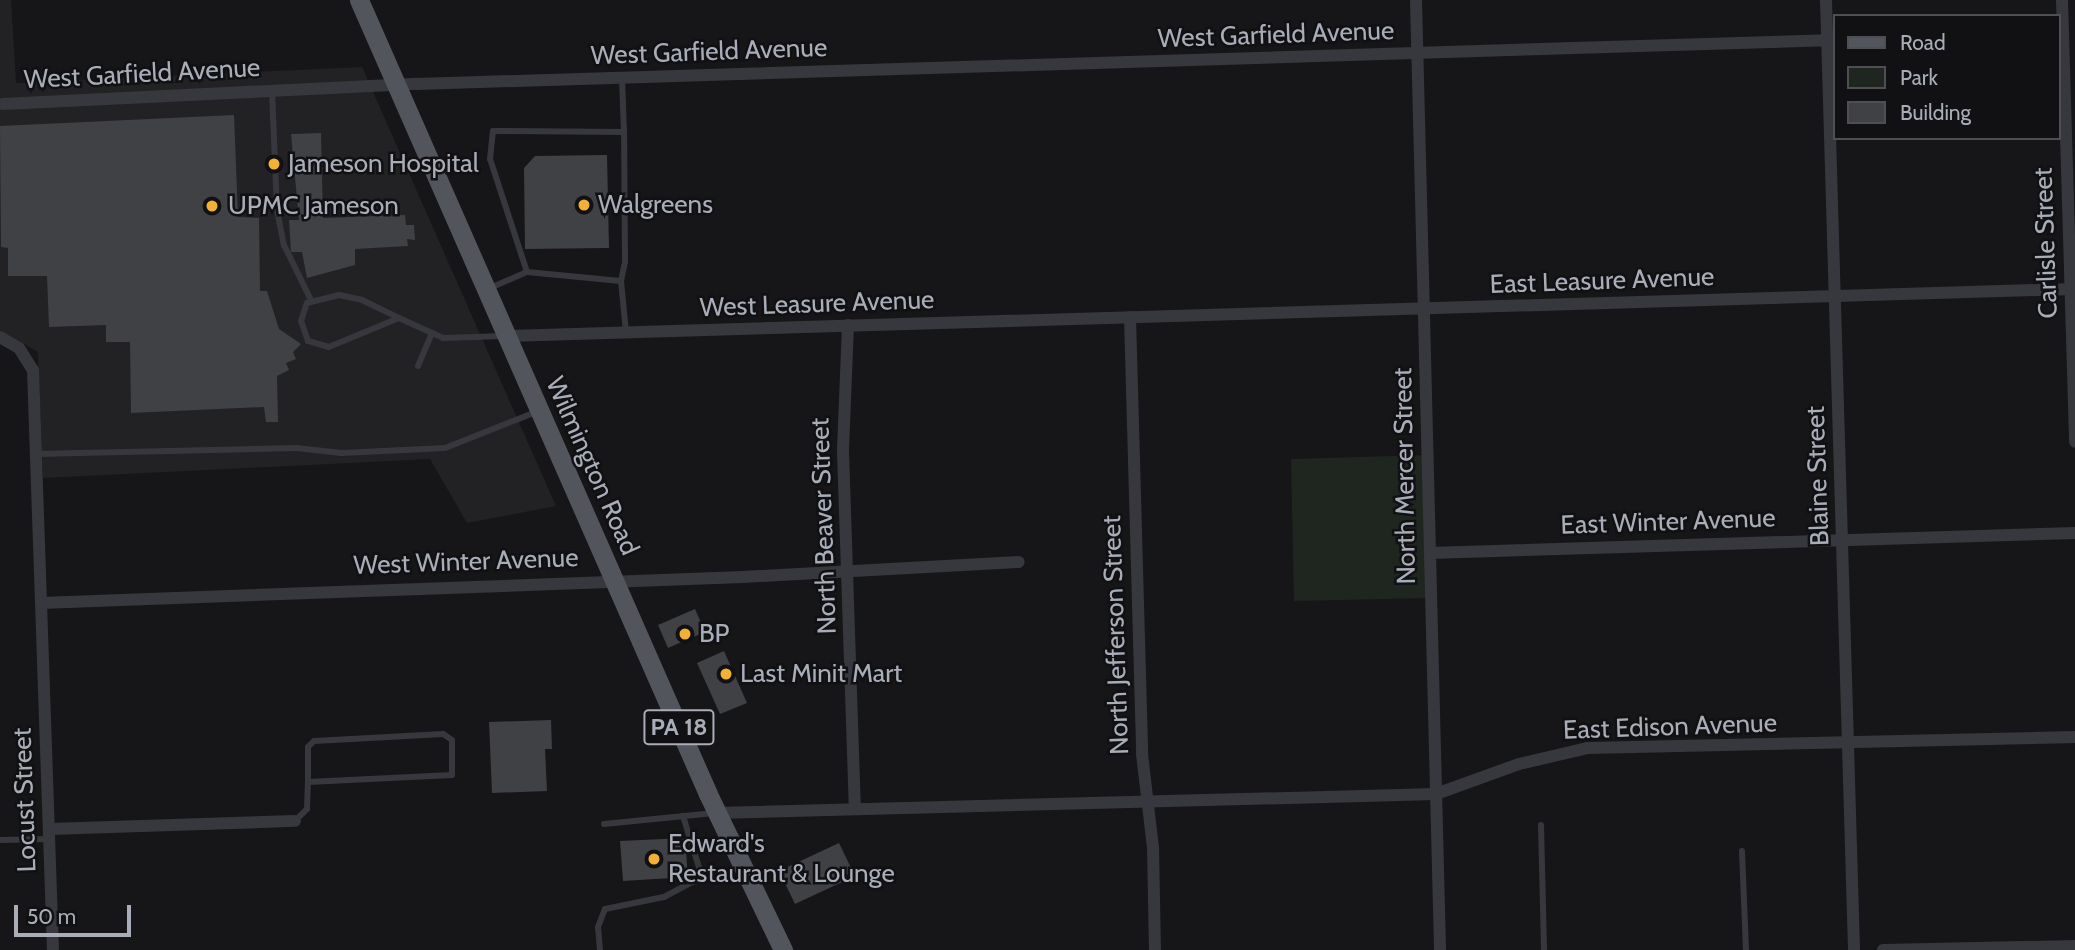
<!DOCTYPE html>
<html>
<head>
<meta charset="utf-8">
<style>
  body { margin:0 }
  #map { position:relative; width:2075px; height:950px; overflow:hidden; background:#161618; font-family:Cabin,sans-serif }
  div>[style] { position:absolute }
  .built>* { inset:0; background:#222225 }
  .green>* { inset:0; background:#1e261f }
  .building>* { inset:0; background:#404145 }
  .lane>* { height:6px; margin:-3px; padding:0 3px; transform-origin:3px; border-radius:3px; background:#37383d }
  .street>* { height:12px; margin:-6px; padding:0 6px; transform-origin:6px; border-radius:6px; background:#37383d }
  .primary>* { height:19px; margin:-9.5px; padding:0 9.5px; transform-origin:9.5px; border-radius:9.5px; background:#53555c }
  .dots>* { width:19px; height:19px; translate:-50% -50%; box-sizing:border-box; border:4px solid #111113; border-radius:50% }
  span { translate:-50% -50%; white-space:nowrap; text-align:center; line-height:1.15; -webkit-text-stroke:5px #111113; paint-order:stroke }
  .shield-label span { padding:2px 5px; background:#111113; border:2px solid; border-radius:5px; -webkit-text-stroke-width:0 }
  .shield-label { font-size:24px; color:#a8adb8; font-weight:700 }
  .street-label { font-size:26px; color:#a8adb8 }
  .poi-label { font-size:26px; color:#a8adb8 }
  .left { translate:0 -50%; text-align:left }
  .legend { position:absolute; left:1833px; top:14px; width:228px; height:126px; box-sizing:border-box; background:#111113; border:2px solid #4d4f55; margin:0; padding:9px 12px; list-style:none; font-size:21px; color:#a8adb8 }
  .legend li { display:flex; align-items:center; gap:14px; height:35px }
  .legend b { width:35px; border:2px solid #4d4f55 }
  .scale { position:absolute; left:14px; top:905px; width:117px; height:32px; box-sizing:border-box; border:4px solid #a8adb8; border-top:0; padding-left:9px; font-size:21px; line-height:24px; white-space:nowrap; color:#a8adb8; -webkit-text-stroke:5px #111113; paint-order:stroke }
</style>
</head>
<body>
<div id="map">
  <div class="built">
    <div style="clip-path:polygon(0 0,11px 0,16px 83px,362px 67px,556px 506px,467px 523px,430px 459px,43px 478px,38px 352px,0 330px)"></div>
  </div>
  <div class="green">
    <div style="clip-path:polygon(1427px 455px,1431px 598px,1294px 601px,1291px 459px)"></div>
  </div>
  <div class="building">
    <div style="clip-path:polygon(234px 115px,238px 217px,259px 218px,260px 291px,267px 291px,279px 329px,301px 344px,293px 352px,296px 359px,286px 363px,289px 370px,277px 376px,278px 422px,266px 422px,264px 407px,131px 413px,130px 342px,106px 342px,106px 325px,49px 327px,47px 276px,8px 276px,8px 248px,1px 247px,0 126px)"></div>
    <div style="clip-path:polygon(321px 133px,323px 218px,405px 215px,406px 225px,414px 225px,415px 240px,407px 239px,408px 246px,355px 249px,355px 265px,307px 278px,302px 252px,291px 252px,289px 220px,299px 220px,291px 134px)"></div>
    <div style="clip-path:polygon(607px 155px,609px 248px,525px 249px,524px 168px,535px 156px)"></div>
    <div style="clip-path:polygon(695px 609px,705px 632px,668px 648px,658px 625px)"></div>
    <div style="clip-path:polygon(724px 651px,747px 703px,720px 714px,697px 663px)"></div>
    <div style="clip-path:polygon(551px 720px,552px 749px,545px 749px,547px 791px,492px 793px,489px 722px)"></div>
    <div style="clip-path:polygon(685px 838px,688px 877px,623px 881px,620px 841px)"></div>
    <div style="clip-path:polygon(839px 843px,855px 876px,795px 904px,779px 871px)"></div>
  </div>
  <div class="lane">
    <div style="left:272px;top:91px;width:119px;rotate:87.6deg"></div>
    <div style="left:277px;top:210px;width:36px;rotate:79deg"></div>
    <div style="left:284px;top:245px;width:61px;rotate:63.9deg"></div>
    <div style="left:527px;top:272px;width:94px;rotate:5.5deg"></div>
    <div style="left:621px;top:281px;width:51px;rotate:84.4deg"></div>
    <div style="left:621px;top:281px;width:19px;rotate:-78deg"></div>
    <div style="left:625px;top:262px;width:130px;rotate:-90.4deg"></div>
    <div style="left:490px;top:288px;width:40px;rotate:-23.4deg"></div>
    <div style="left:527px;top:272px;width:119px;rotate:-108.1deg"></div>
    <div style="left:490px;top:159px;width:28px;rotate:-84deg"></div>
    <div style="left:493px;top:131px;width:131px;rotate:0.4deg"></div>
    <div style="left:624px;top:132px;width:54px;rotate:-92.1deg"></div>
    <div style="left:399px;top:318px;width:76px;rotate:157.5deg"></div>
    <div style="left:329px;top:347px;width:22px;rotate:-164deg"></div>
    <div style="left:308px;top:341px;width:21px;rotate:-109deg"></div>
    <div style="left:301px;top:321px;width:19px;rotate:-72deg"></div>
    <div style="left:307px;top:303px;width:33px;rotate:-14deg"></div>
    <div style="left:339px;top:295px;width:24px;rotate:12deg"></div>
    <div style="left:362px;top:300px;width:41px;rotate:25.9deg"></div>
    <div style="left:399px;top:318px;width:48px;rotate:24.4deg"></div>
    <div style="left:443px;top:338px;width:61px;rotate:-1.9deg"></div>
    <div style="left:418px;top:366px;width:36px;rotate:-67deg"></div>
    <div style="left:36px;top:454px;width:260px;rotate:-1.3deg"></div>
    <div style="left:296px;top:448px;width:46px;rotate:6.2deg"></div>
    <div style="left:342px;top:453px;width:103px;rotate:-2.8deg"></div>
    <div style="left:445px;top:448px;width:98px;rotate:-21.6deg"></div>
    <div style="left:295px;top:821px;width:17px;rotate:-45deg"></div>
    <div style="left:307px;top:809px;width:27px;rotate:-88deg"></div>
    <div style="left:308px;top:782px;width:144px;rotate:-2.8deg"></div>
    <div style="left:452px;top:775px;width:35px;rotate:-90deg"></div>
    <div style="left:452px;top:740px;width:11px;rotate:-146deg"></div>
    <div style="left:443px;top:734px;width:129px;rotate:176.9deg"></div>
    <div style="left:314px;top:741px;width:8px;rotate:135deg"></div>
    <div style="left:308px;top:747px;width:35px;rotate:90deg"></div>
    <div style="left:604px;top:824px;width:111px;rotate:-5.7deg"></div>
    <div style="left:1541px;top:825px;width:125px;rotate:88.6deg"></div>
    <div style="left:0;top:840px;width:50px;rotate:-1.1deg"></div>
    <div style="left:1742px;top:851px;width:99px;rotate:87.7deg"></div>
    <div style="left:600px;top:950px;width:23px;rotate:-95deg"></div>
    <div style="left:598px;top:927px;width:19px;rotate:-69deg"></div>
    <div style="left:605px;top:909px;width:60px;rotate:-11.5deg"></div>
    <div style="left:664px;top:897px;width:43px;rotate:-27.8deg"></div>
    <div style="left:702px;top:877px;width:64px;rotate:-107.3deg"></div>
  </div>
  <div class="street">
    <div style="left:1416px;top:0;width:950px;rotate:88.55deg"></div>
    <div style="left:1826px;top:0;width:950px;rotate:88.31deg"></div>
    <div style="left:2062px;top:0;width:442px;rotate:88.3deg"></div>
    <div style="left:3px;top:104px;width:414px;rotate:-2.8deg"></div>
    <div style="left:417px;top:84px;width:1419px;rotate:-1.78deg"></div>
    <div style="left:1130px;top:317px;width:437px;rotate:88.4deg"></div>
    <div style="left:1142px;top:754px;width:94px;rotate:83.3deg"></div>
    <div style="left:1153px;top:847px;width:103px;rotate:88.9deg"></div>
    <div style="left:848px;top:325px;width:126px;rotate:92.3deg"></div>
    <div style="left:843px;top:451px;width:358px;rotate:88.1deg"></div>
    <div style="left:506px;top:336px;width:1570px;rotate:-1.72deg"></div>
    <div style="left:0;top:337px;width:22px;rotate:30deg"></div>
    <div style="left:19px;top:348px;width:26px;rotate:58deg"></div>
    <div style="left:33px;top:370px;width:580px;rotate:88.03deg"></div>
    <div style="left:1430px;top:553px;width:645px;rotate:-1.78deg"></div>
    <div style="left:41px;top:603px;width:702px;rotate:-2.12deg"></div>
    <div style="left:743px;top:577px;width:276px;rotate:-3.1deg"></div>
    <div style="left:716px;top:813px;width:720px;rotate:-1.51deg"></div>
    <div style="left:1436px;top:794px;width:88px;rotate:-19.9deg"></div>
    <div style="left:1519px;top:764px;width:71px;rotate:-13.1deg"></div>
    <div style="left:1588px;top:748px;width:487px;rotate:-1.3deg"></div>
    <div style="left:50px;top:829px;width:245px;rotate:-1.9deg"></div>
    <div style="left:1883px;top:950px;width:192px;rotate:-1.2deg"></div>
  </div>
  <div class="primary">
    <div style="left:359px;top:0;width:867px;rotate:66.27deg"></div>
    <div style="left:708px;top:794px;width:173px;rotate:64.3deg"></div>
  </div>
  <div class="dots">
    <div style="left:274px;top:164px;background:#f2b134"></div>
    <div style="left:584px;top:205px;background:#f2b134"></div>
    <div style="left:212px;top:206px;background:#f2b134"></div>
    <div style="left:685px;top:634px;background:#f2b134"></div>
    <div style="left:726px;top:674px;background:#f2b134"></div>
    <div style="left:654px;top:859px;background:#f2b134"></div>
  </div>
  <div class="shield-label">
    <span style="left:679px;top:727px">PA 18</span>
  </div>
  <div class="street-label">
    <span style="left:1276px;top:35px;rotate:-2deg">West Garfield Avenue</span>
    <span style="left:709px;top:52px;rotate:-2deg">West Garfield Avenue</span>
    <span style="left:142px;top:74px;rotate:-3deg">West Garfield Avenue</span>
    <span style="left:2046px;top:243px;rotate:-92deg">Carlisle Street</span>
    <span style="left:1602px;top:281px;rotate:-2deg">East Leasure Avenue</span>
    <span style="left:817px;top:304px;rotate:-2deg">West Leasure Avenue</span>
    <span style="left:592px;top:466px;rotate:66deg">Wilmington Road</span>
    <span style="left:1405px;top:476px;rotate:-91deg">North Mercer Street</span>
    <span style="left:1818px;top:476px;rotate:-92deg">Blaine Street</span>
    <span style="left:1668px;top:522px;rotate:-2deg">East Winter Avenue</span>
    <span style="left:824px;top:526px;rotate:-92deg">North Beaver Street</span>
    <span style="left:466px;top:562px;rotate:-2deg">West Winter Avenue</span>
    <span style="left:1116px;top:635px;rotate:-92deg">North Jefferson Street</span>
    <span style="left:1670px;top:727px;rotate:-2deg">East Edison Avenue</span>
    <span style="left:25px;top:800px;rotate:-92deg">Locust Street</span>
  </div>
  <div class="poi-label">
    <span class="left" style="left:288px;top:164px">Jameson Hospital</span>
    <span class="left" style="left:598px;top:205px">Walgreens</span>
    <span class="left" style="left:228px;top:206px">UPMC Jameson</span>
    <span class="left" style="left:699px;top:634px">BP</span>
    <span class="left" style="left:740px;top:674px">Last Minit Mart</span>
    <span class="left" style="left:668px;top:859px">Edward's<br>Restaurant &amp; Lounge</span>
  </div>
  <ul class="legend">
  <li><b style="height:9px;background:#53555c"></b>Road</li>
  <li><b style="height:19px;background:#1e261f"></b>Park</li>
  <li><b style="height:19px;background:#404145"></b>Building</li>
  </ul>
  <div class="scale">50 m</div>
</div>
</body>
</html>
